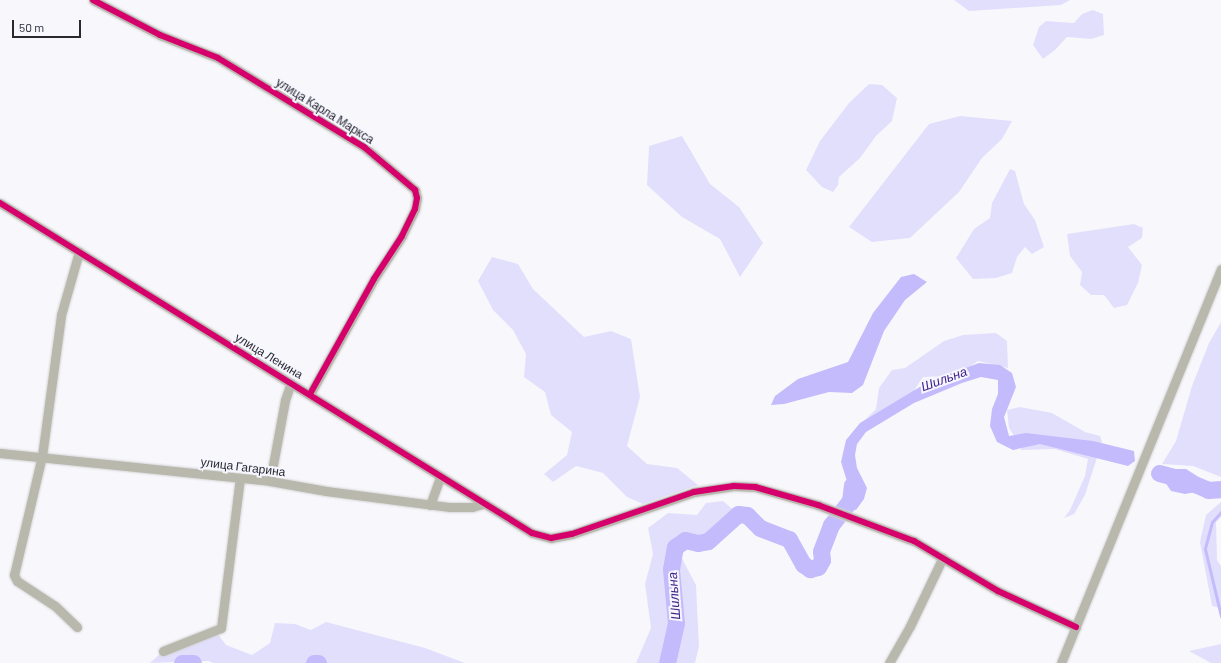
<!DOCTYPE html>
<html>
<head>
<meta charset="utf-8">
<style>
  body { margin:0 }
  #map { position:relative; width:1221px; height:663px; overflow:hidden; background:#f8f8fc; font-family:Barlow,sans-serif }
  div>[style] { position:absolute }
  .green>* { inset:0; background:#e2dffd }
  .water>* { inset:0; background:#c4bbfc }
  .stream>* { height:3px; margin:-1.5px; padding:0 1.5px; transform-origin:1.5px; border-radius:1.5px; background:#c4bbfc }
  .river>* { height:17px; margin:-8.5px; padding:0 8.5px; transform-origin:8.5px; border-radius:8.5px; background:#c4bbfc }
  .roads { filter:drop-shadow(0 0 1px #d4d4d7) drop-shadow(0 0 1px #d4d4d7) }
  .minor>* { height:9px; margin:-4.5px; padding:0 4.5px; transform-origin:4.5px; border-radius:4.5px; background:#b8b8ac }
  .cycleway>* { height:6px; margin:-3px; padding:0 3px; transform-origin:3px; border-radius:3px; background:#d6006c }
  span { translate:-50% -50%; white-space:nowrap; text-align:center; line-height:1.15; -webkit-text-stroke:4px #f6f6fe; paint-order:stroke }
  .street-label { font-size:12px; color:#2a2931 }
  .water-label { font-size:13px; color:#41228a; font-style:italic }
  .scale { position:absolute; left:12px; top:20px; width:69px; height:18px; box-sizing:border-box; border:2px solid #2a2931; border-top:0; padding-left:5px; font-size:12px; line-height:14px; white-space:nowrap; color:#2a2931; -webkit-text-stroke:3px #f6f6fe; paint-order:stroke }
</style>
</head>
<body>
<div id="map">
  <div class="green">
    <div style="clip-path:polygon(954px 0,1070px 0,1061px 5px,969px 11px)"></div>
    <div style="clip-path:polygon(1093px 10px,1103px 14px,1104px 35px,1091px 39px,1067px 37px,1055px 50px,1043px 59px,1033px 45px,1039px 27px,1046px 21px,1074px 23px,1082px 14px)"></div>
    <div style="clip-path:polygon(869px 84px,882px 85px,897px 98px,892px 121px,876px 136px,860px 158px,839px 177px,838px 185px,833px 192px,822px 187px,806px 170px,820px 141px,849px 103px)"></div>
    <div style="clip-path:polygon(960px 116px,1012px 121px,1002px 139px,982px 158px,959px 192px,910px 238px,872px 242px,849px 227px,929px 124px)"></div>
    <div style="clip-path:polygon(682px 136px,710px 184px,739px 207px,763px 243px,740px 277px,720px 239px,682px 217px,647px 185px,649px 146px)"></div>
    <div style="clip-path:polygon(1010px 169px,1015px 171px,1024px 204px,1035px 220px,1044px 247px,1032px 254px,1025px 247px,1017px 257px,1012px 273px,996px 278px,973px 279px,956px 258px,974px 229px,990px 218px,992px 203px)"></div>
    <div style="clip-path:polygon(1134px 224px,1143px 228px,1142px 238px,1128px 247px,1142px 265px,1138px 283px,1127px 305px,1114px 308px,1104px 295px,1091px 295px,1080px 285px,1082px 272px,1070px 256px,1067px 234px)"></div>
    <div style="clip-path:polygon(492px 257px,518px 264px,533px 289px,584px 337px,611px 331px,631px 339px,640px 397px,627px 446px,647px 464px,677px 468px,698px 485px,643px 504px,627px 497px,603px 473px,576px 466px,553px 482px,544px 474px,567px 455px,572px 432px,551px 415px,545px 392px,524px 377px,526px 354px,513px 330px,493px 310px,478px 281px)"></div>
    <div style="clip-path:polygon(1221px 322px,1221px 477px,1193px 466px,1162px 464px,1176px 441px,1192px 386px,1209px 343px)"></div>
    <div style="clip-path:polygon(996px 333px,1007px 341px,1008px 368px,978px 361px,956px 376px,923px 377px,906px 403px,860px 431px,865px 420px,876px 409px,879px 388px,892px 370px,905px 368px,944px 341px,963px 335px)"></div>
    <div style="clip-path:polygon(1020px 407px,1052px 413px,1085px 432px,1100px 436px,1102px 442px,1085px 495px,1074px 514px,1064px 518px,1070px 510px,1085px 476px,1088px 459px,1055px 449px,1020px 450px,1028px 442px,1015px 437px,1009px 428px,1007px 410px)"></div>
    <div style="clip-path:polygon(723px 501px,738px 514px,708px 541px,698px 543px,685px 540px,676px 547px,696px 585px,699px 646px,695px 663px,636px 663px,651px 628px,645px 584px,653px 554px,648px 528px,668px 513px,697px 515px,706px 503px)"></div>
    <div style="clip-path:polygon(1221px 502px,1221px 517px,1216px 522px,1217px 560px,1221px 566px,1221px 608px,1212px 606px,1200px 542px,1206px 515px)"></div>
    <div style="clip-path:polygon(326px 622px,425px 648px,465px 663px,213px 663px,209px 661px,150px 663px,163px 651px,217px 633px,226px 645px,252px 655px,270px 643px,275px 623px,295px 624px,311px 630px)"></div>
    <div style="clip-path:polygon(1221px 644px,1221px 663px,1211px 663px,1189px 651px)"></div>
  </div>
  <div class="water">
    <div style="clip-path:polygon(914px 274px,927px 282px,905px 300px,884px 331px,863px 385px,852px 393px,829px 392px,784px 404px,771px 405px,775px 396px,798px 379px,848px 362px,873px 313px,901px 277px)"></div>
    <div style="clip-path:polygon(979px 363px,1000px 365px,1012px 373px,1016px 387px,1004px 417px,1009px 436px,1026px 433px,1093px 441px,1134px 451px,1135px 461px,1128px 466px,1040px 444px,1013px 450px,997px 442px,990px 426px,992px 409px,998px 394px,998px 380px,981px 377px,962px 383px,914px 403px,866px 432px,857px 444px,855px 455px,857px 468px,867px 488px,864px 499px,856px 510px,844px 506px,851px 494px,841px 462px,846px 440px,860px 423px,928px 382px)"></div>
    <div style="clip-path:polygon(1167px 469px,1186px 469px,1197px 476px,1207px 490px,1185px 494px,1171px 491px,1163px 479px)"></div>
  </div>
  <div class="stream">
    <div style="left:1221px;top:512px;width:13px;rotate:132deg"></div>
    <div style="left:1212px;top:522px;width:28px;rotate:105deg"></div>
    <div style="left:1205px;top:549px;width:69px;rotate:76.6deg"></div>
  </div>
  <div class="river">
    <div style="left:1159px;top:473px;width:27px;rotate:15deg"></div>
    <div style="left:1185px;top:480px;width:25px;rotate:23deg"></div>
    <div style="left:1208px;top:490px;width:13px;rotate:-4deg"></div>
    <div style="left:182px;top:663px;width:11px"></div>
    <div style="left:314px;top:663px;width:4px"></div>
    <div style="left:667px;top:663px;width:41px;rotate:-77.3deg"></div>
    <div style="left:676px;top:623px;width:54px;rotate:-95.3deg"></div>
    <div style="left:671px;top:569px;width:22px;rotate:-80deg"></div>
    <div style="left:675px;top:547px;width:12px;rotate:-35deg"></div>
    <div style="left:685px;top:540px;width:13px;rotate:13deg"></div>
    <div style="left:698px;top:543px;width:10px;rotate:-11deg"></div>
    <div style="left:708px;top:541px;width:40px;rotate:-42deg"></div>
    <div style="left:738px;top:514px;width:9px;rotate:6deg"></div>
    <div style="left:747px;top:515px;width:18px;rotate:45deg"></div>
    <div style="left:760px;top:528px;width:31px;rotate:21deg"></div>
    <div style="left:789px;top:539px;width:29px;rotate:61deg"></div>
    <div style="left:803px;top:564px;width:9px;rotate:36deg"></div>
    <div style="left:810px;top:569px;width:8px;rotate:-14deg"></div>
    <div style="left:818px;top:567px;width:8px;rotate:-60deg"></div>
    <div style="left:822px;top:560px;width:9px;rotate:-96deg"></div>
    <div style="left:821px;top:551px;width:28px;rotate:-69deg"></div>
    <div style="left:831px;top:525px;width:31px;rotate:-52deg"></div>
    <div style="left:850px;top:501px;width:16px;rotate:-83deg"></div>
  </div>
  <div class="roads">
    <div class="minor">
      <div style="left:93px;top:0;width:76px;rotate:27.6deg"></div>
      <div style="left:160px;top:35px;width:62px;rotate:21.6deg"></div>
      <div style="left:218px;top:58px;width:171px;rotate:31.4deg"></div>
      <div style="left:364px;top:147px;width:67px;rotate:40.1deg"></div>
      <div style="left:415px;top:190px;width:8px;rotate:76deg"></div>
      <div style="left:417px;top:198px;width:11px;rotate:100deg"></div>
      <div style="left:415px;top:209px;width:30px;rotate:116deg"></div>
      <div style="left:402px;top:236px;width:51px;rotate:123.1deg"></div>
      <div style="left:374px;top:279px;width:132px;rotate:119.1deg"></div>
      <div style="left:0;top:203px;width:626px;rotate:31.81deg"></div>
      <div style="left:532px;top:533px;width:20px;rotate:15deg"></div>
      <div style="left:551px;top:538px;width:21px;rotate:-11deg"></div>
      <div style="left:572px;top:534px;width:129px;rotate:-19deg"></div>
      <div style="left:694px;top:492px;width:40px;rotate:-8.5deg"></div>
      <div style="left:734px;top:486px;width:21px;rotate:3deg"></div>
      <div style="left:755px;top:487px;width:66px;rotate:15.9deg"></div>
      <div style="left:818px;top:505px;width:103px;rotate:20.6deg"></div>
      <div style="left:914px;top:541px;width:98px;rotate:30.8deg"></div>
      <div style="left:998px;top:591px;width:86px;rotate:24.8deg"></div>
      <div style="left:0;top:453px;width:271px;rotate:5.9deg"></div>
      <div style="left:270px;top:481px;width:57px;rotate:10.1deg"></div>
      <div style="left:326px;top:491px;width:125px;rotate:7.4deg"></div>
      <div style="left:450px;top:507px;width:22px"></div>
      <div style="left:472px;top:507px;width:10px;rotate:-17deg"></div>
      <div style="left:270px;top:481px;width:82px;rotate:-79.5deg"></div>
      <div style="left:285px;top:400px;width:18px;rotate:-71deg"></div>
      <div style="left:430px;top:505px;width:30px;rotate:-70deg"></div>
      <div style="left:77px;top:627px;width:30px;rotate:-136deg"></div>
      <div style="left:55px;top:606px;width:45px;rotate:-146.7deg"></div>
      <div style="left:17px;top:581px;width:7px;rotate:-117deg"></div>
      <div style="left:14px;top:575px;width:122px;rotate:-76.8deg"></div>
      <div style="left:42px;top:456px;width:142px;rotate:-82.3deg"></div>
      <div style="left:61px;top:315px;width:66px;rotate:-74.1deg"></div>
      <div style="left:163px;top:651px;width:62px;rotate:-21.6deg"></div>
      <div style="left:221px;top:628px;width:151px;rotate:-82.8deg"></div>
      <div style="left:889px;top:663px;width:43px;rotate:-60.4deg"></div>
      <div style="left:910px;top:626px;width:76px;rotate:-64.4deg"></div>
      <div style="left:1061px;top:663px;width:425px;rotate:-67.9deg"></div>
    </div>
  </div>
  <div class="cycleway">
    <div style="left:93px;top:0;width:76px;rotate:27.6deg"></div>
    <div style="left:160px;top:35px;width:62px;rotate:21.6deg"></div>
    <div style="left:218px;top:58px;width:171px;rotate:31.4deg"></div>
    <div style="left:364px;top:147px;width:67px;rotate:40.1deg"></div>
    <div style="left:415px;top:190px;width:8px;rotate:76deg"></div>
    <div style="left:417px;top:198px;width:11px;rotate:100deg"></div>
    <div style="left:415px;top:209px;width:30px;rotate:116deg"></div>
    <div style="left:402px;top:236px;width:51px;rotate:123.1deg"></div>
    <div style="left:374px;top:279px;width:132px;rotate:119.1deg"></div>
    <div style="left:0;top:203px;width:626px;rotate:31.81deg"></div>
    <div style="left:532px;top:533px;width:20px;rotate:15deg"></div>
    <div style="left:551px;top:538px;width:21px;rotate:-11deg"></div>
    <div style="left:572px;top:534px;width:129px;rotate:-19deg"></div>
    <div style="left:694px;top:492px;width:40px;rotate:-8.5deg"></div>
    <div style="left:734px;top:486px;width:21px;rotate:3deg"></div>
    <div style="left:755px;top:487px;width:66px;rotate:15.9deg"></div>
    <div style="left:818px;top:505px;width:103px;rotate:20.6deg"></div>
    <div style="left:914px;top:541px;width:98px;rotate:30.8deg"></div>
    <div style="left:998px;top:591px;width:86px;rotate:24.8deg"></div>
  </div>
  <div class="street-label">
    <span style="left:325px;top:111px;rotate:32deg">улица Карла Маркса</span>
    <span style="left:269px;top:356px;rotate:31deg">улица Ленина</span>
    <span style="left:243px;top:467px;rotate:7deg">улица Гагарина</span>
  </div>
  <div class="water-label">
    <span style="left:944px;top:379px;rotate:-20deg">Шильна</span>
    <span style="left:674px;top:596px;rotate:-94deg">Шильна</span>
  </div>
  <div class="scale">50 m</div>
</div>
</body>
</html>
